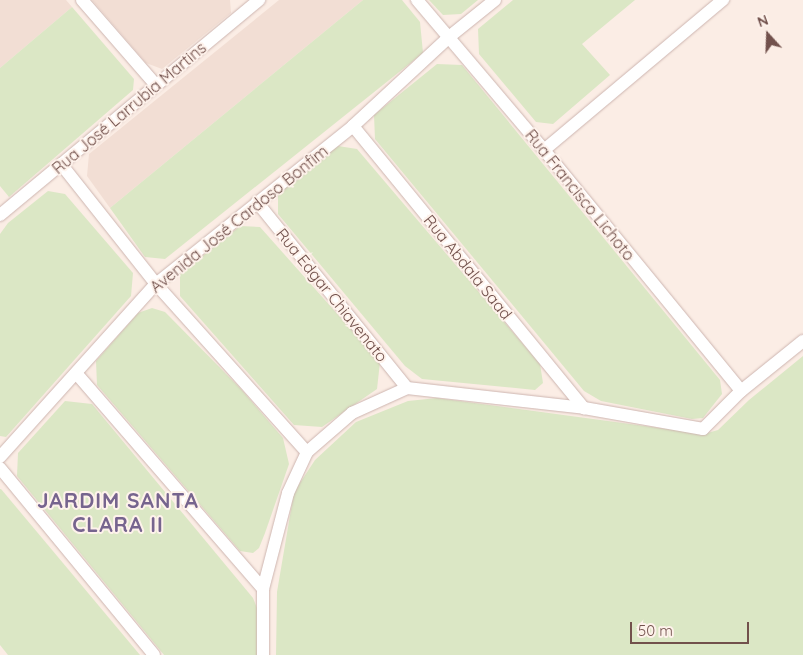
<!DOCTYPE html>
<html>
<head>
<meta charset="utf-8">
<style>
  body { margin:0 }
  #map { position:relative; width:803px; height:655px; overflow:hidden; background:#fbede5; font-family:Quicksand,sans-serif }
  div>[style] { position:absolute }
  .residential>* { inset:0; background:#f2ded4 }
  .green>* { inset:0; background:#dbe7c5 }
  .roads { filter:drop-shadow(0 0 1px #cdb5b0) drop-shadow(0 0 1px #cdb5b0) }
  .street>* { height:12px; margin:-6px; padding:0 6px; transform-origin:6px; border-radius:6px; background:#fff }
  span { translate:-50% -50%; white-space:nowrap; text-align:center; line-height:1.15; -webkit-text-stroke:4px #fef2eb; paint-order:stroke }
  .street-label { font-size:16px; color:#72514c }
  .district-label { font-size:21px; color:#76648e; font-weight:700; letter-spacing:1px }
  .north { position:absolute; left:743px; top:10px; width:50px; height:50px; -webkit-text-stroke:4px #fef2eb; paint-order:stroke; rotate:340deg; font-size:14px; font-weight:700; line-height:20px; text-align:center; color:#72514c }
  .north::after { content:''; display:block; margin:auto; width:18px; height:22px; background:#72514c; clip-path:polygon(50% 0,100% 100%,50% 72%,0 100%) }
  .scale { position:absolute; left:630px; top:622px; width:119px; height:22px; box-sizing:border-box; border:2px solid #72514c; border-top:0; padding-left:6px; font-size:15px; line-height:18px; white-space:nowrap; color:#72514c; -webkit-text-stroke:4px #fef2eb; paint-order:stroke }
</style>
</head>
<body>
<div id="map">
  <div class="residential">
    <div style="clip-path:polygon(0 0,66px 0,72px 7px,0 68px)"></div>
    <div style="clip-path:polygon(92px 0,230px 0,231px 13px,162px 69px,146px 63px)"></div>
    <div style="clip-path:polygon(279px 0,363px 0,110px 208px,87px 176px,89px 154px)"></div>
  </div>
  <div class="green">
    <div style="clip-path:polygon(363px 0,402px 0,420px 22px,423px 53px,165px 259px,145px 257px,110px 208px)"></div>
    <div style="clip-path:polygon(429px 0,478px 0,461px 14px,443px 15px)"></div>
    <div style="clip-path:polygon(513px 0,635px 0,582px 44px,610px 75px,553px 124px,536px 122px,479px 54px,478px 29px)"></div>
    <div style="clip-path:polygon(72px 7px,134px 79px,133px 90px,9px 197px,0 186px,0 68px)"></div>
    <div style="clip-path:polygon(437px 64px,462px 65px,720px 380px,722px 394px,703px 418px,692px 419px,601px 401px,584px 391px,375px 139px,374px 115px)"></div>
    <div style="clip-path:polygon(338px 146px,357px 149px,540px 364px,543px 383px,535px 390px,422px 379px,405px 366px,278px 214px,278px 193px)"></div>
    <div style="clip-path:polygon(48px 191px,65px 194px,133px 273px,131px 296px,6px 437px,0 436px,0 234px,8px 223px)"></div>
    <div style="clip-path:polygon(240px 226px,260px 227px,380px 362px,377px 389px,322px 427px,294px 425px,180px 296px,180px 274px)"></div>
    <div style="clip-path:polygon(152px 308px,165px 312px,241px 389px,283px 438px,289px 464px,265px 533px,259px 548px,253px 553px,240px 551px,97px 385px,96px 361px,138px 313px)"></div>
    <div style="clip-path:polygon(803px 356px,803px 655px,276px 655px,277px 592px,294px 492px,315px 460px,356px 422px,408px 401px,437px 398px,704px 434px,718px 430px,749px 400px)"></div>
    <div style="clip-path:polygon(65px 401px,92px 404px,253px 598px,257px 608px,258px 655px,164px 655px,17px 476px,18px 453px)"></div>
    <div style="clip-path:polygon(0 489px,1px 489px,140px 655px,8px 655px,0 645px)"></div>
  </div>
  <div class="roads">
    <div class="street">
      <div style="left:82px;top:0;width:113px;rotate:49deg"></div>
      <div style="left:417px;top:0;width:197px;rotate:49.7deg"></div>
      <div style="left:544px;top:150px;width:311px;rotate:50.7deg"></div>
      <div style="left:353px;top:126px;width:365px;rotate:50.7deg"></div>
      <div style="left:544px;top:150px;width:234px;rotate:-40deg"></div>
      <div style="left:61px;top:164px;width:153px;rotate:51.6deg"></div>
      <div style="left:156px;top:284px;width:226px;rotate:48.1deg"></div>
      <div style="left:257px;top:202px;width:239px;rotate:51.1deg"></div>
      <div style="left:0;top:215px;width:337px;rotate:-39.7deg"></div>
      <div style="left:76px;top:373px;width:286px;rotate:49.1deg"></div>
      <div style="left:0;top:457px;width:233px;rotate:-48deg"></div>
      <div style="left:156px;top:284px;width:253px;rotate:-38.7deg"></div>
      <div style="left:353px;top:126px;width:131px;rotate:-42.8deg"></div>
      <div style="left:449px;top:37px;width:59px;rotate:-38.8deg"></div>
      <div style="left:0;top:468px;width:242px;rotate:50.5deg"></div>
      <div style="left:263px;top:655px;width:66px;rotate:-90deg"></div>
      <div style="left:263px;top:589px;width:99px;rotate:-75.4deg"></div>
      <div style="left:288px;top:493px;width:45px;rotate:-65.1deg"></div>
      <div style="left:307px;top:452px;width:60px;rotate:-40.9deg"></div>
      <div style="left:352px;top:413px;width:60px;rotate:-24.4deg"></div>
      <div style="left:407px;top:388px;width:178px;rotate:6.4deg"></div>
      <div style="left:584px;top:408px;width:121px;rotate:10deg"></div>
      <div style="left:703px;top:429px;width:54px;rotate:-45deg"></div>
      <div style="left:741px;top:391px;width:80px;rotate:-38.9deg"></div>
    </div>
  </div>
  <div class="street-label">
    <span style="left:129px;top:108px;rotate:-40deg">Rua José Larrubia Martins</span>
    <span style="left:580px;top:195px;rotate:51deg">Rua Francisco Lichoto</span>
    <span style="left:239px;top:219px;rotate:-39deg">Avenida José Cardoso Bonfim</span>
    <span style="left:468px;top:267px;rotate:51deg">Rua Abdala Saad</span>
    <span style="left:332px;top:295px;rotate:51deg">Rua Edgar Chiavenato</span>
  </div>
  <div class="district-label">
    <span style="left:118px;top:512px">JARDIM SANTA<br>CLARA II</span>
  </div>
  <div class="north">N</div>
  <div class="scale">50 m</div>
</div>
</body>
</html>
